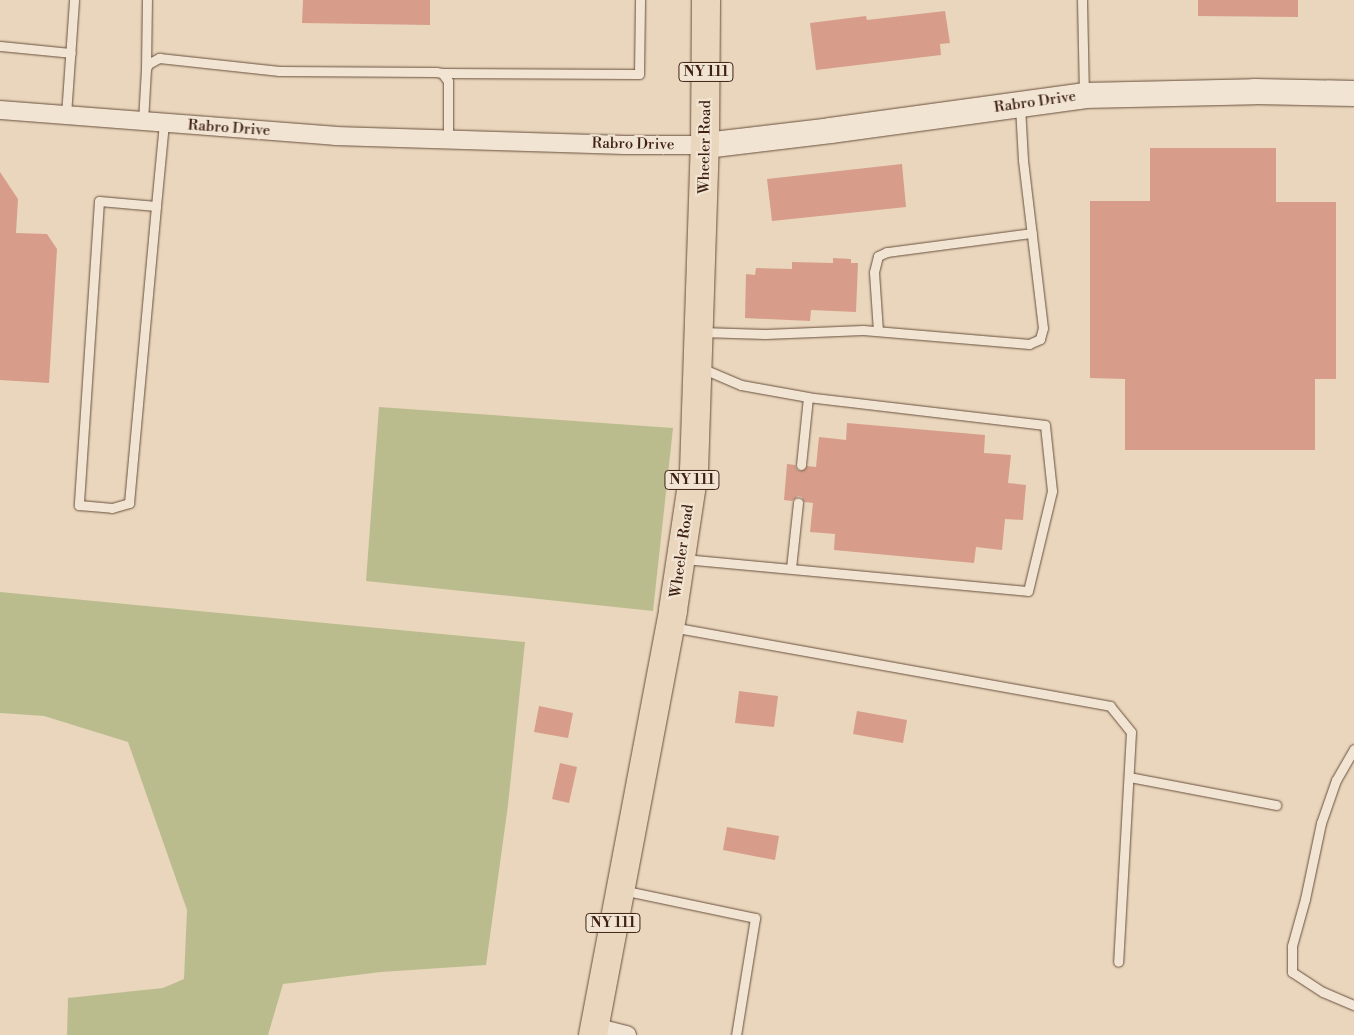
<!DOCTYPE html>
<html>
<head>
<meta charset="utf-8">
<style>
  body { margin:0 }
  #map { position:relative; width:1354px; height:1035px; overflow:hidden; background:#e9d6bc; font-family:"Libre Bodoni",serif }
  div>[style] { position:absolute }
  .green>* { inset:0; background:#bbbc8d }
  .building>* { inset:0; background:#d79d8a }
  .roads { filter:drop-shadow(0 0 1px #6a4f3d) drop-shadow(0 0 1px #6a4f3d) }
  .lane>* { height:9px; margin:-4.5px; padding:0 4.5px; transform-origin:4.5px; border-radius:4.5px; background:#f1e4d3 }
  .street>* { height:18px; margin:-9px; padding:0 9px; transform-origin:9px; border-radius:9px; background:#f1e4d3 }
  .secondary>* { height:25px; margin:-12.5px; padding:0 12.5px; transform-origin:12.5px; border-radius:12.5px; background:#f1e4d3 }
  .primary>* { height:28px; margin:-14px; padding:0 14px; transform-origin:14px; border-radius:14px; background:#e9d6bc }
  span { translate:-50% -50%; white-space:nowrap; text-align:center; line-height:1.15; -webkit-text-stroke:4.5px #f1e4d3; paint-order:stroke }
  .shield-label span { padding:1px 4px; background:#f1e4d3; border:1px solid; border-radius:4px; -webkit-text-stroke-width:0 }
  .shield-label { font-size:14px; color:#402213; font-weight:700 }
  .street-label { font-size:15px; color:#402213 }
</style>
</head>
<body>
<div id="map">
  <div class="green">
    <div style="clip-path:polygon(379px 407px,673px 428px,653px 611px,366px 581px)"></div>
    <div style="clip-path:polygon(0 592px,525px 642px,508px 805px,486px 965px,381px 972px,283px 984px,268px 1035px,67px 1035px,68px 998px,163px 988px,184px 979px,187px 910px,128px 742px,44px 716px,0 713px)"></div>
  </div>
  <div class="building">
    <div style="clip-path:polygon(303px 0,430px 0,430px 25px,302px 23px)"></div>
    <div style="clip-path:polygon(1198px 0,1298px 0,1298px 17px,1198px 16px)"></div>
    <div style="clip-path:polygon(945px 11px,950px 43px,940px 44px,941px 55px,816px 70px,810px 23px,866px 16px,867px 20px)"></div>
    <div style="clip-path:polygon(1150px 148px,1276px 148px,1276px 202px,1336px 202px,1336px 379px,1315px 379px,1315px 450px,1125px 450px,1125px 379px,1090px 378px,1090px 201px,1150px 201px)"></div>
    <div style="clip-path:polygon(902px 164px,906px 207px,772px 221px,767px 179px)"></div>
    <div style="clip-path:polygon(0 172px,18px 199px,16px 233px,47px 234px,57px 249px,49px 383px,0 380px)"></div>
    <div style="clip-path:polygon(833px 258px,851px 259px,851px 263px,858px 263px,856px 312px,811px 310px,810px 321px,745px 318px,746px 274px,755px 275px,756px 268px,792px 269px,792px 262px,833px 263px)"></div>
    <div style="clip-path:polygon(847px 423px,985px 435px,984px 453px,1011px 455px,1008px 483px,1026px 485px,1023px 520px,1005px 519px,1002px 550px,976px 547px,974px 563px,834px 550px,835px 534px,810px 532px,813px 503px,804px 502px,802px 497px,798px 496px,792px 501px,784px 500px,787px 464px,795px 465px,797px 470px,801px 471px,807px 466px,816px 467px,819px 437px,846px 440px)"></div>
    <div style="clip-path:polygon(739px 691px,778px 696px,774px 727px,735px 723px)"></div>
    <div style="clip-path:polygon(539px 706px,573px 713px,568px 738px,534px 732px)"></div>
    <div style="clip-path:polygon(857px 711px,907px 720px,903px 743px,853px 734px)"></div>
    <div style="clip-path:polygon(560px 763px,577px 767px,569px 803px,552px 799px)"></div>
    <div style="clip-path:polygon(727px 827px,779px 836px,775px 860px,723px 850px)"></div>
  </div>
  <div class="roads">
    <div class="lane">
      <div style="left:1082px;top:0;width:95px;rotate:88.8deg"></div>
      <div style="left:0;top:46px;width:71px;rotate:5.6deg"></div>
      <div style="left:146px;top:69px;width:69px;rotate:-89.2deg"></div>
      <div style="left:442px;top:73px;width:197px;rotate:0.3deg"></div>
      <div style="left:639px;top:74px;width:74px;rotate:-89.2deg"></div>
      <div style="left:66px;top:115px;width:115px;rotate:-86deg"></div>
      <div style="left:143px;top:121px;width:52px;rotate:-86.7deg"></div>
      <div style="left:146px;top:69px;width:5px;rotate:-68deg"></div>
      <div style="left:148px;top:64px;width:13px;rotate:-29deg"></div>
      <div style="left:159px;top:58px;width:121px;rotate:6.2deg"></div>
      <div style="left:279px;top:71px;width:157px;rotate:0.4deg"></div>
      <div style="left:436px;top:72px;width:6px;rotate:9deg"></div>
      <div style="left:442px;top:73px;width:10px;rotate:53deg"></div>
      <div style="left:448px;top:81px;width:58px;rotate:90deg"></div>
      <div style="left:156px;top:206px;width:57px;rotate:-175deg"></div>
      <div style="left:99px;top:201px;width:305px;rotate:93.8deg"></div>
      <div style="left:79px;top:505px;width:33px;rotate:5deg"></div>
      <div style="left:112px;top:508px;width:18px;rotate:-16deg"></div>
      <div style="left:129px;top:503px;width:298px;rotate:-84.8deg"></div>
      <div style="left:156px;top:206px;width:83px;rotate:-84.5deg"></div>
      <div style="left:878px;top:331px;width:59px;rotate:-93.9deg"></div>
      <div style="left:874px;top:272px;width:16px;rotate:-76deg"></div>
      <div style="left:878px;top:256px;width:10px;rotate:-24deg"></div>
      <div style="left:887px;top:252px;width:146px;rotate:-7.5deg"></div>
      <div style="left:701px;top:332px;width:64px;rotate:1.8deg"></div>
      <div style="left:765px;top:334px;width:98px;rotate:-2.3deg"></div>
      <div style="left:863px;top:330px;width:167px;rotate:4.8deg"></div>
      <div style="left:1029px;top:344px;width:12px;rotate:-24deg"></div>
      <div style="left:1040px;top:339px;width:11px;rotate:-75deg"></div>
      <div style="left:1043px;top:328px;width:169px;rotate:-96.8deg"></div>
      <div style="left:1023px;top:160px;width:53px;rotate:-93.2deg"></div>
      <div style="left:801px;top:465px;width:68px;rotate:-84.1deg"></div>
      <div style="left:683px;top:559px;width:346px;rotate:5.3deg"></div>
      <div style="left:1028px;top:591px;width:103px;rotate:-76.5deg"></div>
      <div style="left:1052px;top:491px;width:66px;rotate:-96.1deg"></div>
      <div style="left:1045px;top:425px;width:239px;rotate:-173.3deg"></div>
      <div style="left:808px;top:397px;width:68px;rotate:-169.8deg"></div>
      <div style="left:741px;top:385px;width:43px;rotate:-157deg"></div>
      <div style="left:791px;top:568px;width:66px;rotate:-83.9deg"></div>
      <div style="left:672px;top:627px;width:445px;rotate:10.2deg"></div>
      <div style="left:1110px;top:706px;width:33px;rotate:51deg"></div>
      <div style="left:1131px;top:732px;width:230px;rotate:93.2deg"></div>
      <div style="left:1354px;top:749px;width:36px;rotate:120deg"></div>
      <div style="left:1336px;top:780px;width:46px;rotate:109.2deg"></div>
      <div style="left:1321px;top:823px;width:78px;rotate:101.9deg"></div>
      <div style="left:1305px;top:899px;width:49px;rotate:105.5deg"></div>
      <div style="left:1292px;top:946px;width:26px;rotate:90deg"></div>
      <div style="left:1292px;top:972px;width:37px;rotate:33deg"></div>
      <div style="left:1323px;top:992px;width:34px;rotate:23deg"></div>
      <div style="left:1129px;top:777px;width:150px;rotate:10.8deg"></div>
      <div style="left:622px;top:890px;width:136px;rotate:11.9deg"></div>
      <div style="left:755px;top:918px;width:119px;rotate:99.2deg"></div>
    </div>
    <div class="street">
      <div style="left:0;top:110px;width:336px;rotate:4.4deg"></div>
      <div style="left:335px;top:136px;width:290px;rotate:1.8deg"></div>
      <div style="left:625px;top:145px;width:80px"></div>
      <div style="left:594px;top:1027px;width:34px;rotate:14deg"></div>
    </div>
    <div class="secondary">
      <div style="left:705px;top:145px;width:126px;rotate:-6.8deg"></div>
      <div style="left:830px;top:130px;width:256px;rotate:-7.8deg"></div>
      <div style="left:1084px;top:95px;width:170px;rotate:-1.3deg"></div>
      <div style="left:1254px;top:91px;width:100px;rotate:1.1deg"></div>
    </div>
    <div class="primary">
      <div style="left:593px;top:1035px;width:432px;rotate:-79.3deg"></div>
      <div style="left:673px;top:610px;width:141px;rotate:-81.4deg"></div>
      <div style="left:694px;top:471px;width:326px;rotate:-88.1deg"></div>
      <div style="left:705px;top:145px;width:145px;rotate:-89.6deg"></div>
    </div>
  </div>
  <div class="shield-label">
    <span style="left:706px;top:72px">NY 111</span>
    <span style="left:692px;top:480px">NY 111</span>
    <span style="left:613px;top:923px">NY 111</span>
  </div>
  <div class="street-label">
    <span style="left:1035px;top:102px;rotate:-8deg">Rabro Drive</span>
    <span style="left:229px;top:128px;rotate:4deg">Rabro Drive</span>
    <span style="left:633px;top:144px;rotate:1deg">Rabro Drive</span>
    <span style="left:705px;top:147px;rotate:-89deg">Wheeler Road</span>
    <span style="left:682px;top:551px;rotate:-82deg">Wheeler Road</span>
  </div>
</div>
</body>
</html>
